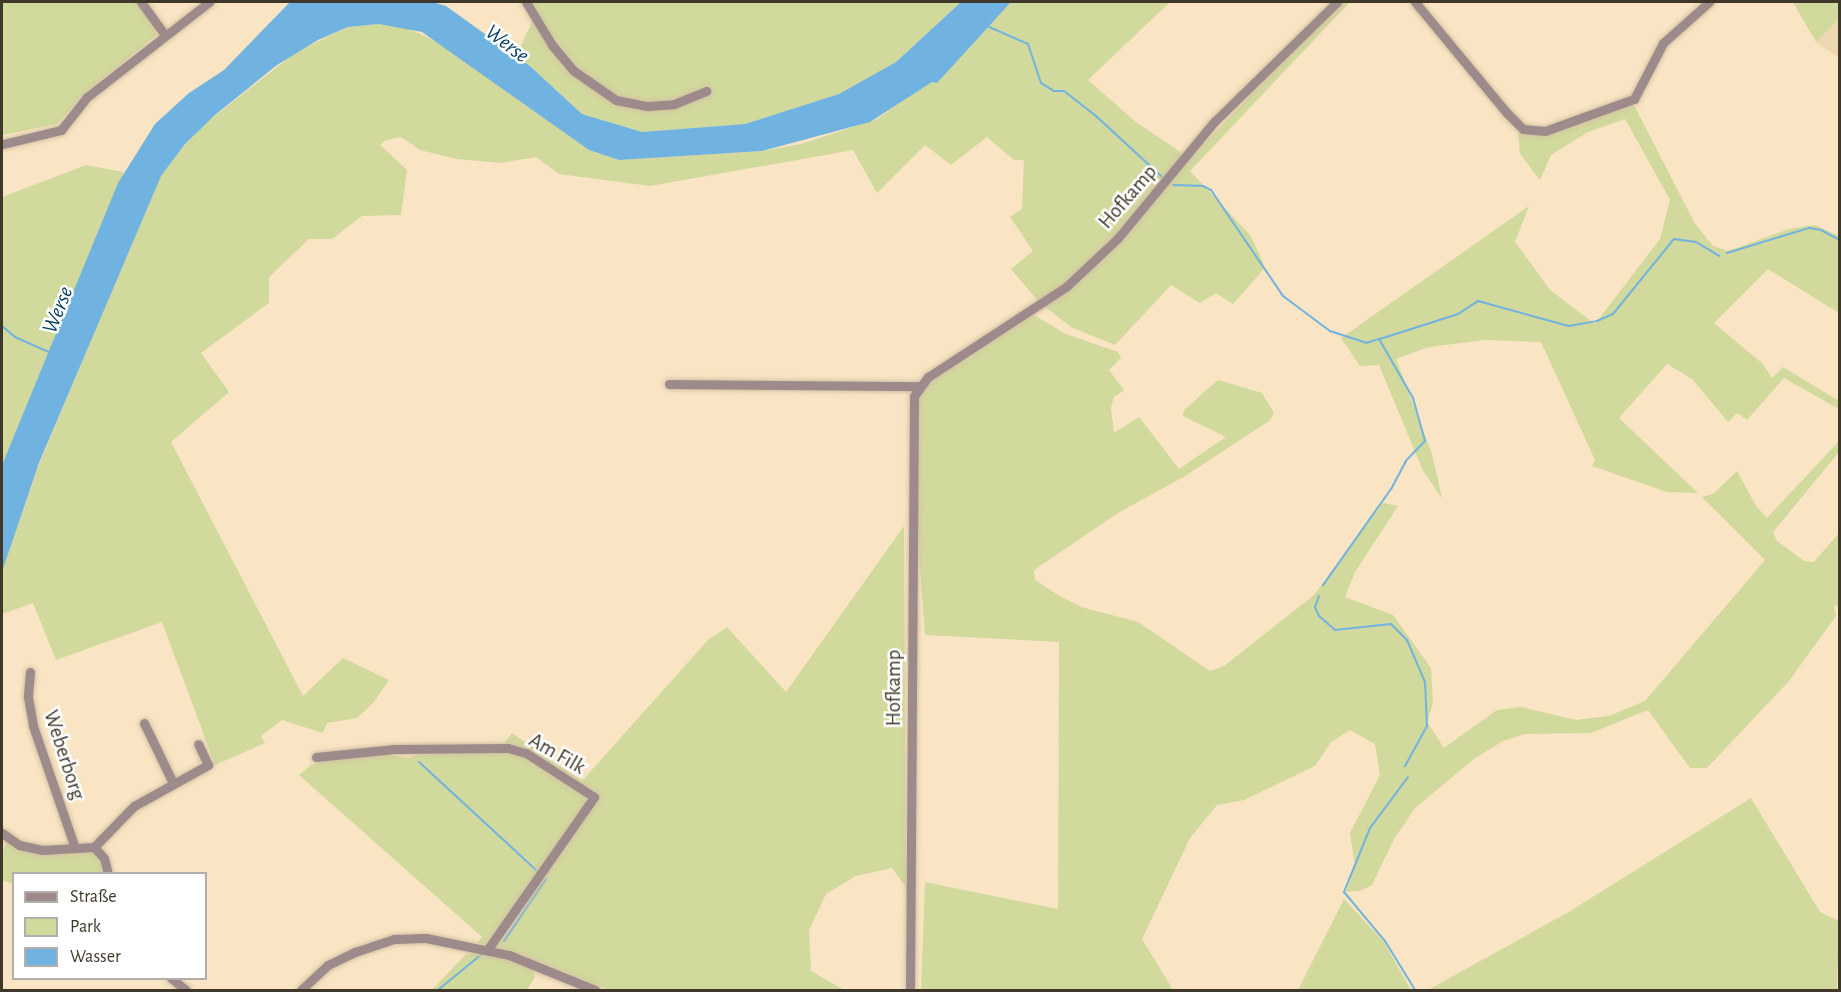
<!DOCTYPE html>
<html>
<head>
<meta charset="utf-8">
<style>
  body { margin:0 }
  #map { position:relative; width:1841px; height:992px; overflow:hidden; background:#f9e5c3; font-family:"Alegreya Sans",sans-serif }
  div>[style] { position:absolute }
  .built>* { inset:0; background:#efd8b0 }
  .green>* { inset:0; background:#d1d99c }
  .water>* { inset:0; background:#71b3e0 }
  .stream>* { height:2px; margin:-1px; padding:0 1px; transform-origin:1px; border-radius:1px; background:#71b3e0 }
  .roads { filter:drop-shadow(0 0 2px #d4c2a4) drop-shadow(0 0 2px #d4c2a4) }
  .street>* { height:9px; margin:-4.5px; padding:0 4.5px; transform-origin:4.5px; border-radius:4.5px; background:#9d8b8b }
  span { translate:-50% -50%; white-space:nowrap; text-align:center; line-height:1.15; -webkit-text-stroke:5px #fff; paint-order:stroke }
  .street-label { font-size:21px; color:#3f372a }
  .water-label { font-size:22px; color:#0b4160; font-style:italic }
  .frame { position:absolute; inset:0; border:3px solid #3f372a; pointer-events:none }
  .legend { position:absolute; left:12px; top:872px; width:195px; height:108px; box-sizing:border-box; background:#fff; border:2px solid #b2afaa; margin:0; padding:8px 10px; list-style:none; font-size:18px; color:#3f372a }
  .legend li { display:flex; align-items:center; gap:12px; height:30px }
  .legend b { width:30px; border:2px solid #b2afaa }
</style>
</head>
<body>
<div id="map">
  <div class="built">
    <div style="clip-path:polygon(1839px 19px,1839px 58px,1816px 42px)"></div>
  </div>
  <div class="green">
    <div style="clip-path:polygon(2px 2px,136px 2px,157px 29px,156px 36px,88px 90px,57px 124px,2px 135px)"></div>
    <div style="clip-path:polygon(529px 2px,961px 2px,896px 62px,839px 94px,745px 124px,642px 132px,582px 114px,531px 67px,515px 58px,534px 18px)"></div>
    <div style="clip-path:polygon(1011px 2px,1170px 2px,1088px 80px,1136px 122px,1179px 151px,1186px 163px,1339px 2px,1350px 2px,1190px 171px,1250px 235px,1263px 262px,1264px 269px,1233px 304px,1216px 293px,1200px 303px,1171px 285px,1115px 345px,1071px 327px,1039px 302px,1011px 269px,1033px 251px,1010px 217px,1022px 209px,1024px 160px,1014px 160px,987px 137px,951px 165px,925px 145px,877px 193px,853px 150px,650px 186px,559px 174px,536px 157px,501px 163px,457px 159px,420px 150px,401px 137px,386px 140px,380px 145px,407px 170px,401px 215px,362px 216px,332px 239px,309px 239px,269px 277px,269px 303px,201px 353px,229px 392px,171px 442px,303px 696px,343px 658px,389px 680px,373px 703px,357px 718px,327px 723px,323px 733px,282px 720px,261px 736px,265px 743px,215px 765px,162px 622px,56px 660px,33px 603px,2px 614px,2px 572px,37px 470px,155px 186px,172px 159px,201px 127px,296px 52px,348px 27px,379px 24px,405px 27px,439px 43px,589px 150px,619px 160px,762px 151px,801px 144px,877px 119px,950px 67px)"></div>
    <div style="clip-path:polygon(1793px 2px,1839px 2px,1839px 19px,1816px 42px)"></div>
    <div style="clip-path:polygon(1634px 105px,1694px 222px,1713px 246px,1728px 251px,1789px 229px,1815px 225px,1839px 236px,1839px 313px,1768px 269px,1714px 323px,1763px 364px,1772px 378px,1783px 367px,1839px 401px,1839px 409px,1784px 378px,1747px 420px,1737px 413px,1728px 422px,1692px 379px,1667px 364px,1619px 418px,1698px 493px,1667px 492px,1592px 466px,1595px 460px,1541px 342px,1485px 340px,1429px 347px,1396px 359px,1432px 454px,1442px 498px,1423px 471px,1379px 365px,1360px 366px,1341px 338px,1529px 206px,1515px 242px,1550px 290px,1595px 324px,1660px 239px,1670px 200px,1625px 119px,1588px 132px,1551px 155px,1540px 180px,1520px 154px,1518px 133px,1545px 135px)"></div>
    <div style="clip-path:polygon(86px 165px,124px 172px,2px 465px,2px 197px)"></div>
    <div style="clip-path:polygon(1034px 315px,1066px 334px,1118px 352px,1121px 358px,1109px 370px,1124px 390px,1114px 397px,1111px 408px,1114px 433px,1139px 417px,1179px 469px,1226px 437px,1183px 416px,1184px 410px,1218px 380px,1262px 393px,1274px 413px,1269px 421px,1185px 476px,1118px 513px,1034px 570px,1035px 580px,1058px 595px,1081px 607px,1138px 622px,1210px 671px,1224px 666px,1314px 595px,1383px 503px,1398px 506px,1355px 572px,1345px 597px,1393px 615px,1431px 668px,1433px 703px,1427px 722px,1444px 748px,1497px 710px,1521px 707px,1576px 720px,1609px 716px,1645px 701px,1765px 560px,1702px 497px,1713px 494px,1737px 471px,1756px 506px,1767px 518px,1839px 441px,1839px 452px,1773px 532px,1777px 541px,1804px 561px,1814px 562px,1839px 533px,1839px 607px,1834px 605px,1836px 616px,1789px 681px,1707px 768px,1690px 768px,1648px 710px,1591px 733px,1525px 734px,1503px 741px,1474px 759px,1415px 808px,1394px 839px,1372px 885px,1360px 891px,1346px 892px,1355px 866px,1350px 833px,1380px 775px,1375px 744px,1350px 730px,1331px 742px,1315px 766px,1244px 800px,1217px 805px,1190px 838px,1142px 939px,1173px 990px,921px 990px,925px 882px,1058px 909px,1059px 642px,925px 635px,917px 525px,918px 400px,922px 390px,932px 380px)"></div>
    <div style="clip-path:polygon(904px 526px,906px 887px,892px 868px,856px 876px,826px 894px,809px 930px,811px 971px,844px 990px,609px 990px,515px 952px,477px 943px,482px 937px,299px 775px,311px 765px,332px 758px,375px 753px,408px 758px,421px 754px,496px 753px,512px 733px,582px 781px,708px 640px,727px 627px,786px 692px)"></div>
    <div style="clip-path:polygon(1751px 798px,1820px 912px,1839px 921px,1837px 990px,1428px 990px,1567px 913px)"></div>
    <div style="clip-path:polygon(7px 838px,19px 845px,94px 847px,108px 873px,14px 874px,13px 884px,2px 880px,2px 854px)"></div>
    <div style="clip-path:polygon(1344px 899px,1384px 942px,1411px 990px,1298px 990px)"></div>
    <div style="clip-path:polygon(480px 951px,533px 969px,535px 977px,527px 990px,432px 990px,465px 955px)"></div>
  </div>
  <div class="water">
    <div style="clip-path:polygon(290px 2px,432px 2px,446px 6px,531px 67px,582px 114px,642px 132px,745px 124px,839px 94px,896px 62px,961px 2px,1011px 2px,937px 83px,932px 82px,870px 122px,762px 151px,619px 160px,589px 150px,422px 32px,379px 24px,348px 27px,318px 40px,277px 65px,215px 115px,185px 144px,161px 176px,39px 463px,2px 572px,2px 465px,118px 183px,155px 124px,189px 93px,224px 70px)"></div>
  </div>
  <div class="stream">
    <div style="left:987px;top:26px;width:45px;rotate:23.7deg"></div>
    <div style="left:1028px;top:44px;width:41px;rotate:71.6deg"></div>
    <div style="left:1041px;top:83px;width:15px;rotate:32deg"></div>
    <div style="left:1054px;top:91px;width:10px"></div>
    <div style="left:1064px;top:91px;width:41px;rotate:38deg"></div>
    <div style="left:1096px;top:116px;width:90px;rotate:42.7deg"></div>
    <div style="left:1173px;top:185px;width:30px;rotate:2deg"></div>
    <div style="left:1203px;top:186px;width:9px;rotate:27deg"></div>
    <div style="left:1211px;top:190px;width:128px;rotate:55.8deg"></div>
    <div style="left:1283px;top:296px;width:59px;rotate:36.7deg"></div>
    <div style="left:1330px;top:331px;width:38px;rotate:18deg"></div>
    <div style="left:1366px;top:343px;width:14px;rotate:-17deg"></div>
    <div style="left:1379px;top:339px;width:68px;rotate:60deg"></div>
    <div style="left:1413px;top:398px;width:45px;rotate:74.4deg"></div>
    <div style="left:1425px;top:441px;width:28px;rotate:134deg"></div>
    <div style="left:1406px;top:461px;width:32px;rotate:118deg"></div>
    <div style="left:1391px;top:489px;width:118px;rotate:125.3deg"></div>
    <div style="left:1727px;top:253px;width:86px;rotate:-17deg"></div>
    <div style="left:1809px;top:228px;width:12px;rotate:9deg"></div>
    <div style="left:1821px;top:230px;width:21px;rotate:28deg"></div>
    <div style="left:2px;top:326px;width:17px;rotate:40deg"></div>
    <div style="left:15px;top:337px;width:39px;rotate:24deg"></div>
    <div style="left:1380px;top:339px;width:82px;rotate:-17.8deg"></div>
    <div style="left:1458px;top:314px;width:24px;rotate:-33deg"></div>
    <div style="left:1478px;top:301px;width:94px;rotate:15.4deg"></div>
    <div style="left:1569px;top:326px;width:28px;rotate:-10deg"></div>
    <div style="left:1597px;top:321px;width:17px;rotate:-24deg"></div>
    <div style="left:1613px;top:314px;width:97px;rotate:-50.9deg"></div>
    <div style="left:1674px;top:239px;width:22px;rotate:8deg"></div>
    <div style="left:1696px;top:242px;width:27px;rotate:31deg"></div>
    <div style="left:1319px;top:596px;width:12px;rotate:110deg"></div>
    <div style="left:1315px;top:607px;width:10px;rotate:66deg"></div>
    <div style="left:1319px;top:616px;width:21px;rotate:41deg"></div>
    <div style="left:1335px;top:630px;width:56px;rotate:-6.1deg"></div>
    <div style="left:1391px;top:624px;width:23px;rotate:45deg"></div>
    <div style="left:1407px;top:640px;width:46px;rotate:66.8deg"></div>
    <div style="left:1425px;top:682px;width:44px;rotate:87.4deg"></div>
    <div style="left:1427px;top:726px;width:46px;rotate:118.8deg"></div>
    <div style="left:419px;top:762px;width:162px;rotate:42.7deg"></div>
    <div style="left:1408px;top:777px;width:64px;rotate:126.7deg"></div>
    <div style="left:1370px;top:828px;width:69px;rotate:112.1deg"></div>
    <div style="left:1344px;top:892px;width:64px;rotate:50.1deg"></div>
    <div style="left:1385px;top:941px;width:57px;rotate:58.5deg"></div>
    <div style="left:504px;top:941px;width:75px;rotate:-55.9deg"></div>
    <div style="left:438px;top:990px;width:58px;rotate:-39.4deg"></div>
  </div>
  <div class="roads">
    <div class="street">
      <div style="left:141px;top:2px;width:41px;rotate:54deg"></div>
      <div style="left:526px;top:2px;width:50px;rotate:58.8deg"></div>
      <div style="left:552px;top:45px;width:34px;rotate:50deg"></div>
      <div style="left:574px;top:71px;width:51px;rotate:34.6deg"></div>
      <div style="left:616px;top:100px;width:33px;rotate:11deg"></div>
      <div style="left:648px;top:106px;width:26px;rotate:-4deg"></div>
      <div style="left:674px;top:104px;width:35px;rotate:-22deg"></div>
      <div style="left:1415px;top:2px;width:143px;rotate:50.4deg"></div>
      <div style="left:1506px;top:112px;width:24px;rotate:45deg"></div>
      <div style="left:1523px;top:129px;width:22px;rotate:5deg"></div>
      <div style="left:1545px;top:131px;width:95px;rotate:-19.8deg"></div>
      <div style="left:1634px;top:99px;width:63px;rotate:-62.6deg"></div>
      <div style="left:1663px;top:43px;width:62px;rotate:-41.7deg"></div>
      <div style="left:3px;top:144px;width:60px;rotate:-13.6deg"></div>
      <div style="left:61px;top:130px;width:42px;rotate:-51.8deg"></div>
      <div style="left:87px;top:97px;width:155px;rotate:-37.9deg"></div>
      <div style="left:669px;top:384px;width:250px;rotate:0.5deg"></div>
      <div style="left:30px;top:672px;width:25px;rotate:95deg"></div>
      <div style="left:28px;top:697px;width:29px;rotate:80deg"></div>
      <div style="left:33px;top:726px;width:129px;rotate:71deg"></div>
      <div style="left:144px;top:723px;width:67px;rotate:64.2deg"></div>
      <div style="left:316px;top:757px;width:79px;rotate:-5.8deg"></div>
      <div style="left:395px;top:749px;width:113px;rotate:-0.5deg"></div>
      <div style="left:508px;top:748px;width:19px;rotate:16deg"></div>
      <div style="left:526px;top:753px;width:81px;rotate:32.9deg"></div>
      <div style="left:594px;top:797px;width:185px;rotate:124.9deg"></div>
      <div style="left:2px;top:833px;width:21px;rotate:35deg"></div>
      <div style="left:19px;top:845px;width:24px;rotate:12deg"></div>
      <div style="left:42px;top:850px;width:52px;rotate:-3.3deg"></div>
      <div style="left:94px;top:847px;width:15px;rotate:48deg"></div>
      <div style="left:104px;top:858px;width:16px;rotate:76deg"></div>
      <div style="left:94px;top:847px;width:57px;rotate:-45.7deg"></div>
      <div style="left:134px;top:806px;width:85px;rotate:-29deg"></div>
      <div style="left:208px;top:765px;width:23px;rotate:-115deg"></div>
      <div style="left:171px;top:978px;width:19px;rotate:39deg"></div>
      <div style="left:301px;top:990px;width:37px;rotate:-43deg"></div>
      <div style="left:328px;top:965px;width:30px;rotate:-26deg"></div>
      <div style="left:355px;top:952px;width:41px;rotate:-18.4deg"></div>
      <div style="left:394px;top:939px;width:32px;rotate:-2deg"></div>
      <div style="left:426px;top:938px;width:85px;rotate:11.6deg"></div>
      <div style="left:509px;top:955px;width:93px;rotate:22.1deg"></div>
      <div style="left:910px;top:990px;width:594px;rotate:-89.61deg"></div>
      <div style="left:914px;top:396px;width:24px;rotate:-54deg"></div>
      <div style="left:928px;top:377px;width:166px;rotate:-33.2deg"></div>
      <div style="left:1067px;top:286px;width:70px;rotate:-43.3deg"></div>
      <div style="left:1118px;top:238px;width:151px;rotate:-50.4deg"></div>
      <div style="left:1214px;top:122px;width:172px;rotate:-44.3deg"></div>
    </div>
  </div>
  <div class="street-label">
    <span style="left:1128px;top:197px;rotate:-49deg">Hofkamp</span>
    <span style="left:894px;top:688px;rotate:-90deg">Hofkamp</span>
    <span style="left:557px;top:754px;rotate:30deg">Am Filk</span>
    <span style="left:64px;top:755px;rotate:72deg">Weberborg</span>
  </div>
  <div class="water-label">
    <span style="left:507px;top:44px;rotate:37deg">Werse</span>
    <span style="left:58px;top:310px;rotate:-68deg">Werse</span>
  </div>
  <div class="frame"></div>
  <ul class="legend">
  <li><b style="height:8px;background:#9d8b8b"></b>Straße</li>
  <li><b style="height:16px;background:#d1d99c"></b>Park</li>
  <li><b style="height:16px;background:#71b3e0"></b>Wasser</li>
  </ul>
</div>
</body>
</html>
